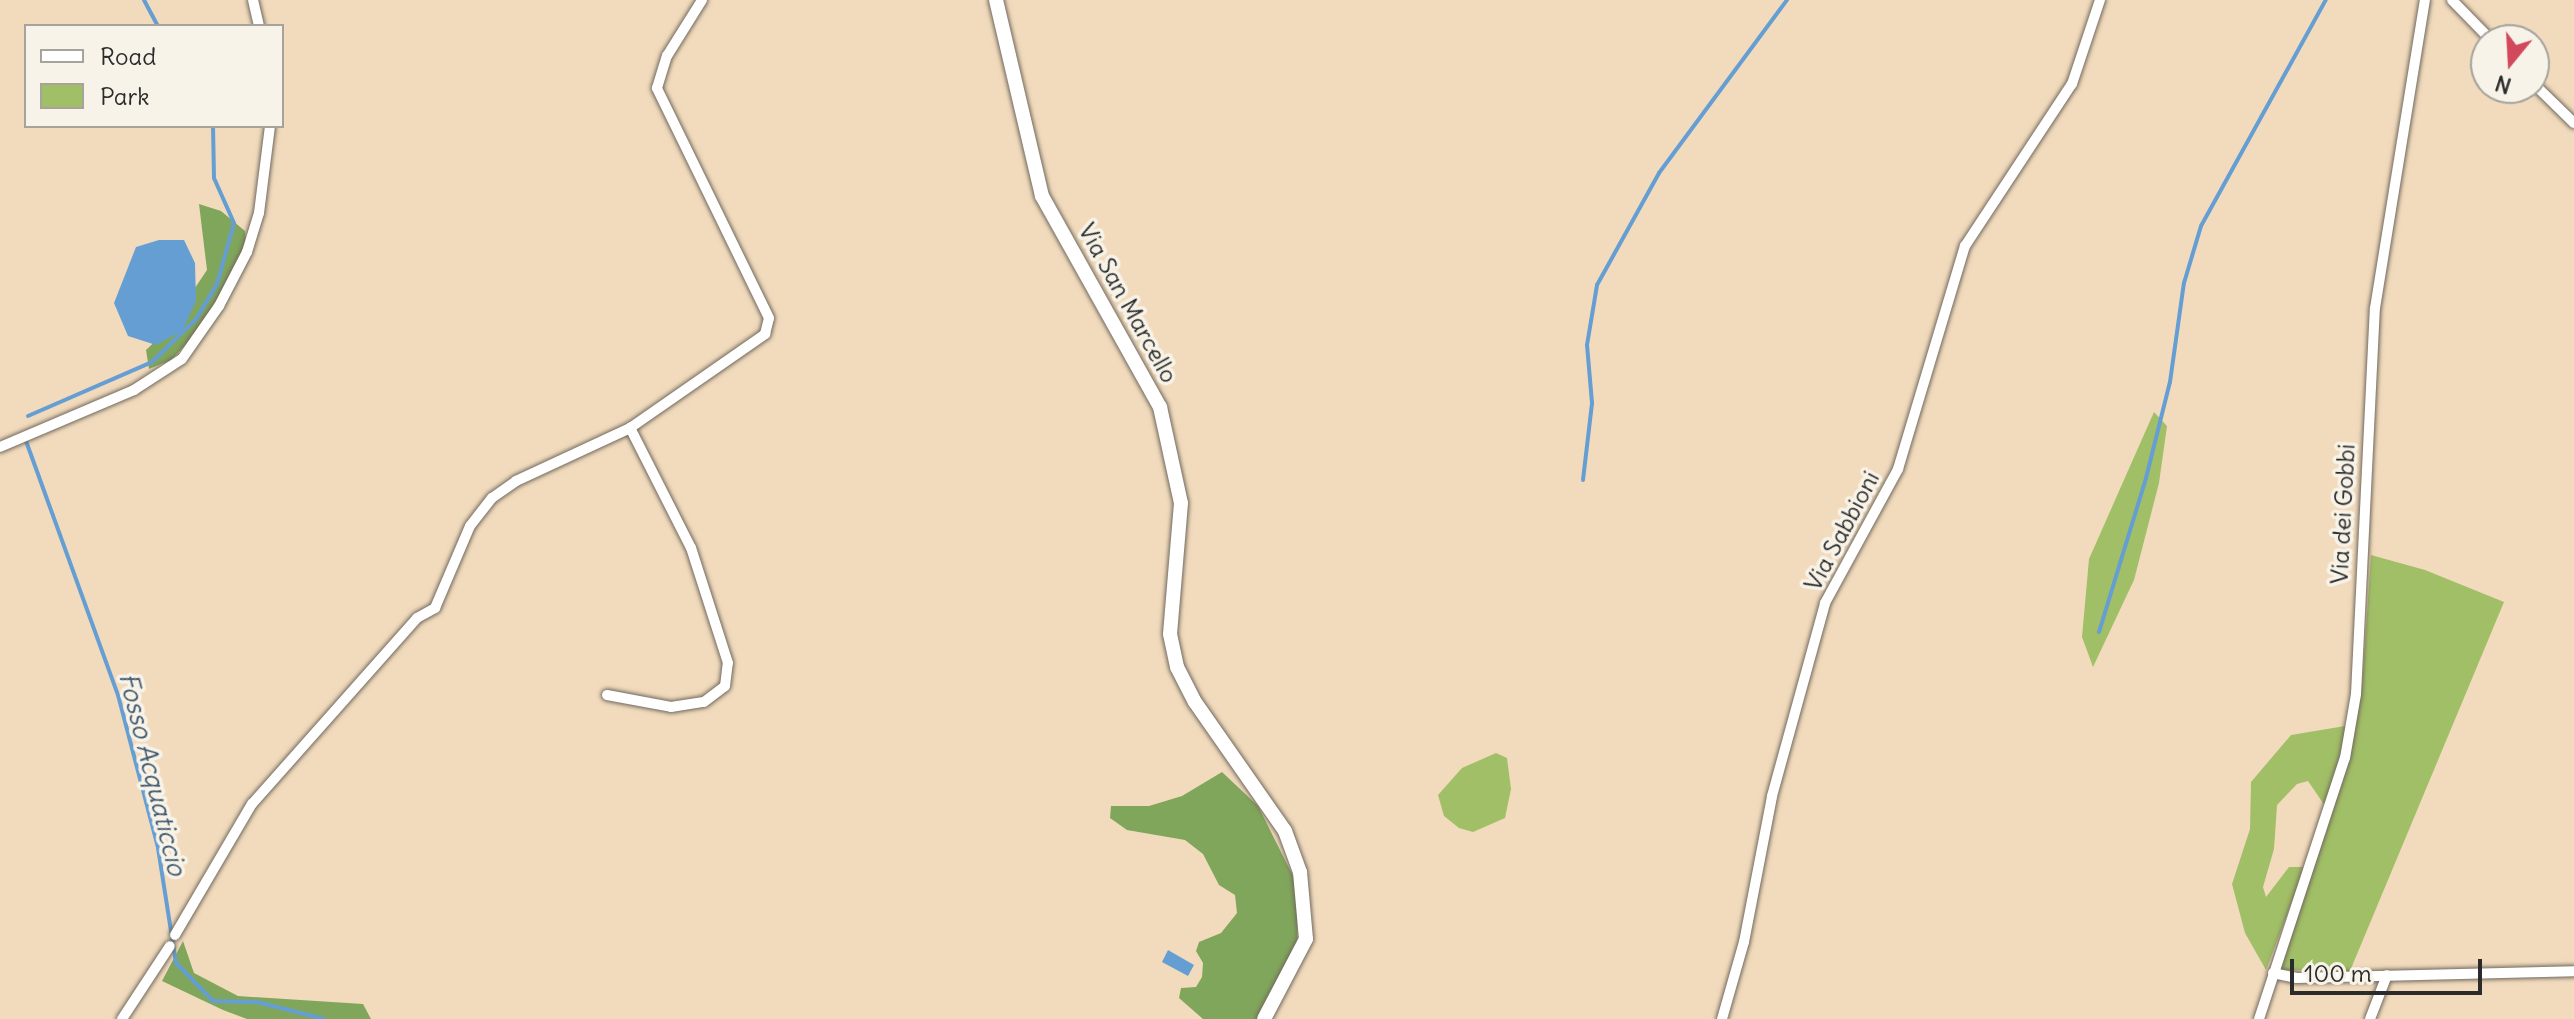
<!DOCTYPE html>
<html>
<head>
<meta charset="utf-8">
<style>
  body { margin:0 }
  #map { position:relative; width:2574px; height:1019px; overflow:hidden; background:#f2dbbd; font-family:Delius,sans-serif }
  div>[style] { position:absolute }
  .green>* { inset:0; background:#a1bf66 }
  .forest>* { inset:0; background:#80a65b }
  .water>* { inset:0; background:#659ed3 }
  .stream>* { height:4px; margin:-2px; padding:0 2px; transform-origin:2px; border-radius:2px; background:#659ed3 }
  .roads { filter:drop-shadow(0 0 2px #71695e) drop-shadow(0 0 2px #71695e) }
  .street>* { height:10px; margin:-5px; padding:0 5px; transform-origin:5px; border-radius:5px; background:#fff }
  .secondary>* { height:14px; margin:-7px; padding:0 7px; transform-origin:7px; border-radius:7px; background:#fff }
  span { translate:-50% -50%; white-space:nowrap; text-align:center; line-height:1.15; -webkit-text-stroke:7px #f7f3e8; paint-order:stroke }
  .street-label { font-size:24px; color:#2b2b2b }
  .water-label { font-size:26px; color:#42596e; font-style:italic }
  .legend { position:absolute; left:24px; top:24px; width:260px; height:104px; box-sizing:border-box; background:#f7f3e8; border:2px solid #a5a39c; margin:0; padding:10px 14px; list-style:none; font-size:24px; color:#2b2b2b }
  .legend li { display:flex; align-items:center; gap:16px; height:40px }
  .legend b { width:40px; border:2px solid #a5a39c }
  .north { position:absolute; left:2470px; top:24px; width:80px; height:80px; box-sizing:border-box; background:#f7f3e8; border:2px solid #a5a39c; border-radius:50%; rotate:198deg; font-size:22px; font-weight:700; line-height:32px; text-align:center; color:#2b2b2b }
  .north::after { content:''; display:block; margin:auto; width:28px; height:36px; background:#d1495b; clip-path:polygon(50% 0,100% 100%,50% 72%,0 100%) }
  .scale { position:absolute; left:2290px; top:959px; width:192px; height:36px; box-sizing:border-box; border:4px solid #2b2b2b; border-top:0; padding-left:10px; font-size:24px; line-height:28px; white-space:nowrap; color:#2b2b2b; -webkit-text-stroke:6px #f7f3e8; paint-order:stroke }
</style>
</head>
<body>
<div id="map">
  <div class="green">
    <div style="clip-path:polygon(2154px 412px,2167px 426px,2159px 483px,2134px 580px,2093px 667px,2082px 637px,2089px 559px)"></div>
    <div style="clip-path:polygon(2371px 555px,2425px 570px,2504px 602px,2350px 971px,2280px 970px,2351px 752px,2362px 687px)"></div>
    <div style="clip-path:polygon(2345px 726px,2343px 755px,2325px 806px,2308px 781px,2297px 784px,2277px 805px,2274px 849px,2263px 887px,2266px 897px,2289px 867px,2305px 867px,2266px 970px,2245px 933px,2232px 884px,2250px 829px,2251px 782px,2291px 735px)"></div>
    <div style="clip-path:polygon(1496px 753px,1507px 758px,1511px 789px,1505px 818px,1473px 832px,1459px 828px,1444px 816px,1438px 795px,1462px 768px)"></div>
  </div>
  <div class="forest">
    <div style="clip-path:polygon(199px 204px,221px 211px,245px 231px,246px 246px,234px 275px,189px 341px,171px 360px,149px 369px,146px 350px,166px 331px,207px 270px)"></div>
    <div style="clip-path:polygon(1222px 772px,1258px 806px,1298px 886px,1297px 953px,1258px 1019px,1203px 1019px,1179px 998px,1181px 988px,1196px 987px,1202px 977px,1203px 963px,1196px 951px,1199px 942px,1221px 933px,1237px 913px,1235px 895px,1219px 885px,1203px 854px,1185px 840px,1127px 830px,1110px 818px,1111px 806px,1149px 806px,1182px 796px)"></div>
    <div style="clip-path:polygon(183px 941px,194px 973px,238px 996px,363px 1004px,371px 1019px,247px 1019px,223px 1010px,162px 981px)"></div>
  </div>
  <div class="water">
    <div style="clip-path:polygon(159px 240px,184px 240px,195px 263px,196px 301px,182px 331px,156px 345px,128px 336px,114px 303px,136px 247px)"></div>
    <div style="clip-path:polygon(1168px 950px,1194px 965px,1188px 976px,1162px 962px)"></div>
  </div>
  <div class="stream">
    <div style="left:144px;top:0;width:30px;rotate:62deg"></div>
    <div style="left:28px;top:416px;width:135px;rotate:-23.5deg"></div>
    <div style="left:152px;top:362px;width:62px;rotate:-44.3deg"></div>
    <div style="left:196px;top:319px;width:41px;rotate:-59deg"></div>
    <div style="left:217px;top:284px;width:63px;rotate:-74.4deg"></div>
    <div style="left:234px;top:223px;width:49px;rotate:-114deg"></div>
    <div style="left:214px;top:178px;width:52px;rotate:-91.1deg"></div>
    <div style="left:26px;top:441px;width:270px;rotate:70.1deg"></div>
    <div style="left:118px;top:695px;width:158px;rotate:75.3deg"></div>
    <div style="left:158px;top:848px;width:116px;rotate:81.1deg"></div>
    <div style="left:176px;top:963px;width:53px;rotate:45.8deg"></div>
    <div style="left:213px;top:1001px;width:44px;rotate:1.3deg"></div>
    <div style="left:257px;top:1002px;width:69px;rotate:14.2deg"></div>
    <div style="left:1583px;top:480px;width:78px;rotate:-83.3deg"></div>
    <div style="left:1592px;top:403px;width:58px;rotate:-94.9deg"></div>
    <div style="left:1587px;top:345px;width:61px;rotate:-80.5deg"></div>
    <div style="left:1597px;top:285px;width:128px;rotate:-61deg"></div>
    <div style="left:1659px;top:173px;width:215px;rotate:-53.5deg"></div>
    <div style="left:2099px;top:632px;width:161px;rotate:-73deg"></div>
    <div style="left:2146px;top:478px;width:99px;rotate:-76deg"></div>
    <div style="left:2170px;top:382px;width:100px;rotate:-82deg"></div>
    <div style="left:2184px;top:283px;width:59px;rotate:-73.4deg"></div>
    <div style="left:2201px;top:226px;width:258px;rotate:-61.1deg"></div>
  </div>
  <div class="roads">
    <div class="street">
      <div style="left:253px;top:0;width:27px;rotate:77deg"></div>
      <div style="left:2452px;top:0;width:56px;rotate:45.7deg"></div>
      <div style="left:2534px;top:84px;width:56px;rotate:44.3deg"></div>
      <div style="left:0;top:447px;width:146px;rotate:-23deg"></div>
      <div style="left:134px;top:390px;width:57px;rotate:-32.9deg"></div>
      <div style="left:182px;top:359px;width:65px;rotate:-55.1deg"></div>
      <div style="left:219px;top:306px;width:61px;rotate:-62.6deg"></div>
      <div style="left:247px;top:252px;width:41px;rotate:-72.9deg"></div>
      <div style="left:259px;top:213px;width:88px;rotate:-82.8deg"></div>
      <div style="left:607px;top:695px;width:65px;rotate:10.6deg"></div>
      <div style="left:671px;top:707px;width:33px;rotate:-9deg"></div>
      <div style="left:704px;top:702px;width:26px;rotate:-37deg"></div>
      <div style="left:725px;top:686px;width:23px;rotate:-83deg"></div>
      <div style="left:728px;top:663px;width:121px;rotate:-107.8deg"></div>
      <div style="left:691px;top:548px;width:135px;rotate:-116.9deg"></div>
      <div style="left:630px;top:428px;width:165px;rotate:-34.8deg"></div>
      <div style="left:765px;top:334px;width:16px;rotate:-76deg"></div>
      <div style="left:769px;top:318px;width:256px;rotate:-116deg"></div>
      <div style="left:657px;top:88px;width:34px;rotate:-73deg"></div>
      <div style="left:667px;top:56px;width:66px;rotate:-58deg"></div>
      <div style="left:175px;top:935px;width:152px;rotate:-59.6deg"></div>
      <div style="left:252px;top:804px;width:249px;rotate:-48.4deg"></div>
      <div style="left:417px;top:618px;width:21px;rotate:-29deg"></div>
      <div style="left:435px;top:608px;width:89px;rotate:-66.9deg"></div>
      <div style="left:470px;top:526px;width:36px;rotate:-52deg"></div>
      <div style="left:492px;top:498px;width:29px;rotate:-35deg"></div>
      <div style="left:516px;top:481px;width:126px;rotate:-24.9deg"></div>
      <div style="left:2273px;top:973px;width:24px;rotate:12deg"></div>
      <div style="left:2296px;top:978px;width:278px;rotate:-1.4deg"></div>
      <div style="left:122px;top:1019px;width:87px;rotate:-56.7deg"></div>
      <div style="left:1722px;top:1019px;width:80px;rotate:-74.1deg"></div>
      <div style="left:1744px;top:942px;width:149px;rotate:-79.1deg"></div>
      <div style="left:1772px;top:796px;width:200px;rotate:-74.6deg"></div>
      <div style="left:1825px;top:603px;width:153px;rotate:-61.4deg"></div>
      <div style="left:1898px;top:469px;width:233px;rotate:-73.3deg"></div>
      <div style="left:1965px;top:246px;width:194px;rotate:-56.6deg"></div>
      <div style="left:2072px;top:84px;width:89px;rotate:-71.6deg"></div>
      <div style="left:2259px;top:1019px;width:275px;rotate:-71.8deg"></div>
      <div style="left:2345px;top:758px;width:65px;rotate:-80.2deg"></div>
      <div style="left:2356px;top:694px;width:386px;rotate:-87.2deg"></div>
      <div style="left:2375px;top:308px;width:312px;rotate:-80.8deg"></div>
      <div style="left:2370px;top:1019px;width:47px;rotate:-68.9deg"></div>
    </div>
    <div class="secondary">
      <div style="left:996px;top:0;width:201px;rotate:76.8deg"></div>
      <div style="left:1042px;top:196px;width:242px;rotate:60.8deg"></div>
      <div style="left:1160px;top:407px;width:98px;rotate:77.7deg"></div>
      <div style="left:1181px;top:503px;width:131px;rotate:94.8deg"></div>
      <div style="left:1170px;top:634px;width:34px;rotate:78deg"></div>
      <div style="left:1177px;top:667px;width:39px;rotate:63deg"></div>
      <div style="left:1195px;top:702px;width:157px;rotate:55.1deg"></div>
      <div style="left:1285px;top:831px;width:44px;rotate:69.9deg"></div>
      <div style="left:1300px;top:872px;width:67px;rotate:84.9deg"></div>
      <div style="left:1306px;top:939px;width:90px;rotate:117.7deg"></div>
    </div>
  </div>
  <div class="street-label">
    <span style="left:1128px;top:303px;rotate:61deg">Via San Marcello</span>
    <span style="left:2343px;top:514px;rotate:-87deg">Via dei Gobbi</span>
    <span style="left:1842px;top:531px;rotate:-62deg">Via Sabbioni</span>
  </div>
  <div class="water-label">
    <span style="left:153px;top:774px;rotate:76deg">Fosso Acquaticcio</span>
  </div>
  <ul class="legend">
  <li><b style="height:10px;background:#fff"></b>Road</li>
  <li><b style="height:22px;background:#a1bf66"></b>Park</li>
  </ul>
  <div class="north">N</div>
  <div class="scale">100 m</div>
</div>
</body>
</html>
